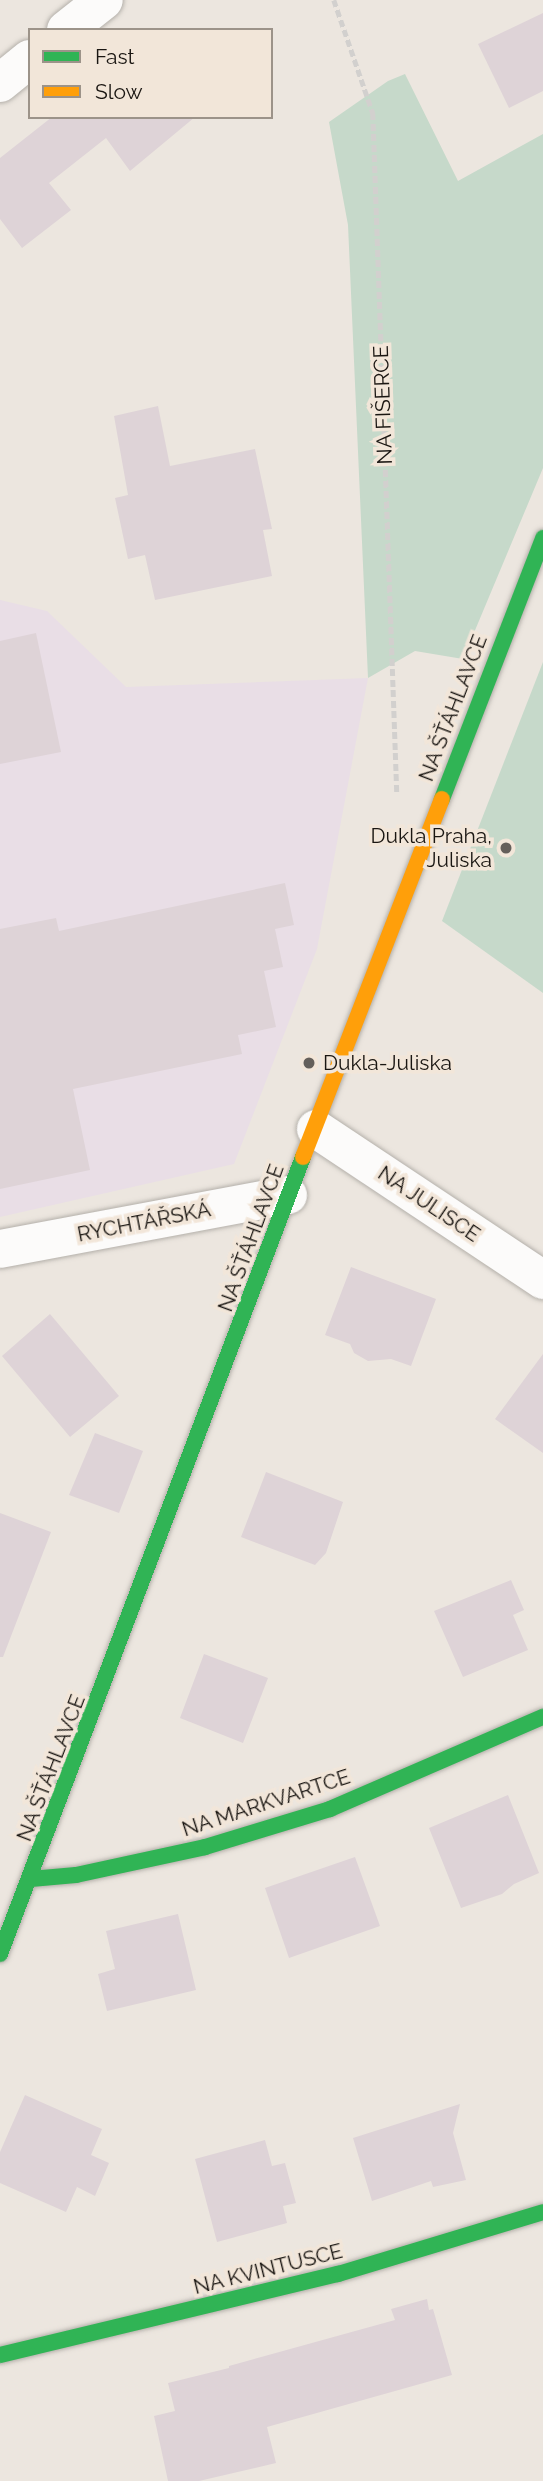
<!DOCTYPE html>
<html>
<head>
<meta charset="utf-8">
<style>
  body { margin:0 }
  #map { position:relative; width:543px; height:2481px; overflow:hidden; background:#ece6df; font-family:Raleway,sans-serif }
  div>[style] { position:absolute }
  .education>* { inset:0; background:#e9dee6 }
  .green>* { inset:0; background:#c6d9ca }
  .building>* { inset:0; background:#ded3d7 }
  .path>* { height:4.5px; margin-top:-2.25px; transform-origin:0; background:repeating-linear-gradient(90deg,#d2d0ce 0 7px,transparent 0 10.5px) }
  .roads { filter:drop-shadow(0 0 2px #b4b0aa) drop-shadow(0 0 2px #b4b0aa) }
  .street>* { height:38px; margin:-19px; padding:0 19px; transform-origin:19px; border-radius:19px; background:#fcfbfa }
  .fast>* { height:16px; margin:-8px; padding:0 8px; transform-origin:8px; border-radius:8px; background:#30b455 }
  .slow>* { height:16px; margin:-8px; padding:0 8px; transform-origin:8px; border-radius:8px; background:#ff9f0a }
  .dots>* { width:19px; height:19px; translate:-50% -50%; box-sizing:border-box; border:4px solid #f2e6d9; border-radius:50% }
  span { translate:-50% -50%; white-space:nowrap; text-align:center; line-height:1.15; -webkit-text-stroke:7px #f2e6d9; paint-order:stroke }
  .street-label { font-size:21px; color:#1a1612 }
  .poi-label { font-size:21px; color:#1a1612 }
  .right { translate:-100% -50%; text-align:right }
  .left { translate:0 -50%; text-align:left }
  .legend { position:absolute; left:28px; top:28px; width:245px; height:91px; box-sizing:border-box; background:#f2e6d9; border:2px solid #9c9389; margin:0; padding:9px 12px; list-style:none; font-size:21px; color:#1a1612 }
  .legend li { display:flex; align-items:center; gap:14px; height:35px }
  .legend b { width:35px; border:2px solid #9c9389 }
</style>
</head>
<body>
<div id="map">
  <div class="education">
    <div style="clip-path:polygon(0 600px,47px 611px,126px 687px,368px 678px,317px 949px,234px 1164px,0 1217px)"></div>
  </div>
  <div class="green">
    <div style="clip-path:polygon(405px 74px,458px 181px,543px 134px,543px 468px,463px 659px,415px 651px,368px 678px,348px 225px,329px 122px,388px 81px)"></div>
    <div style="clip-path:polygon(543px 662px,543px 993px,442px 921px)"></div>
  </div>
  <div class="building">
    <div style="clip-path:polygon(543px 13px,543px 91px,509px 108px,478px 44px)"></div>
    <div style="clip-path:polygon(52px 117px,195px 117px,130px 171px,106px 138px,49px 183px,71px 210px,22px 248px,0 219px,0 158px)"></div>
    <div style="clip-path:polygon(158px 406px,170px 466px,255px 449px,272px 529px,263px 530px,272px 576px,155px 600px,145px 555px,128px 559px,115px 498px,128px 495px,114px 416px)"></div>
    <div style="clip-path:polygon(36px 633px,61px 752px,0 764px,0 641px)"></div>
    <div style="clip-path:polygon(285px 883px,294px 925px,275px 929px,283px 967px,264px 971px,276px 1027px,238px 1035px,242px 1054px,73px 1089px,90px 1170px,0 1189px,0 929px,56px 918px,59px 931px)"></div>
    <div style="clip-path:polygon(351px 1267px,436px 1299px,411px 1366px,391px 1359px,368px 1361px,354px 1353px,350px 1344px,325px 1335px)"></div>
    <div style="clip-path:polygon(50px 1314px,119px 1396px,70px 1437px,2px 1356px)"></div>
    <div style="clip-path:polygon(543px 1354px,543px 1453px,495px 1419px)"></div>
    <div style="clip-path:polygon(95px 1433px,143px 1451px,119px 1513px,69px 1495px)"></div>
    <div style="clip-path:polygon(266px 1472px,343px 1502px,326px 1553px,315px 1565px,241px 1537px)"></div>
    <div style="clip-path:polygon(0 1513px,51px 1532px,3px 1657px,0 1657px)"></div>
    <div style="clip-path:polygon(511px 1580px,524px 1610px,513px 1615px,528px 1650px,463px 1677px,434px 1611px)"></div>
    <div style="clip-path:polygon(204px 1654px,268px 1678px,243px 1743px,180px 1718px)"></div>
    <div style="clip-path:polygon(508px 1795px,539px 1873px,514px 1884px,502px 1894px,461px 1908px,429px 1828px)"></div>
    <div style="clip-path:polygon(355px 1857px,380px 1926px,289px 1958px,265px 1888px)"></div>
    <div style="clip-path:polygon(178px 1914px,196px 1990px,107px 2011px,98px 1974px,115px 1969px,106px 1931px)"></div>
    <div style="clip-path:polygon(25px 2095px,102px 2129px,91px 2155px,109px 2163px,95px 2196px,77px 2187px,66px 2212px,0 2183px,0 2152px)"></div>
    <div style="clip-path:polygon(460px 2104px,453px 2133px,466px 2180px,433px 2187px,431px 2181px,372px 2201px,353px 2138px)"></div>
    <div style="clip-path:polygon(265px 2140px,272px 2166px,285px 2163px,296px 2203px,283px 2206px,287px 2223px,217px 2242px,195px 2159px)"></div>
    <div style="clip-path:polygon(427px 2299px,429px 2310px,433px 2309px,452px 2375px,267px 2427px,276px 2463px,199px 2481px,168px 2481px,154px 2416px,175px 2411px,168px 2383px,229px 2368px,229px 2366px,395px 2320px,391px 2309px)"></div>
  </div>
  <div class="path">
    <div style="left:334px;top:0;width:120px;rotate:71deg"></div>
    <div style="left:373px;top:113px;width:681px;rotate:87.98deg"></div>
  </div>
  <div class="roads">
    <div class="street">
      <div style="left:66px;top:30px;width:48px;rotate:-38.3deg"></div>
      <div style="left:0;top:83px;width:38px;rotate:-39deg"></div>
      <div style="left:316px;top:1129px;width:273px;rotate:33.6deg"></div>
      <div style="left:0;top:1249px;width:293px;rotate:-10.6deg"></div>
    </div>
    <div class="fast">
      <div style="left:442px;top:799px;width:280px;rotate:-68.8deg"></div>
      <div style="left:31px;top:1879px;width:45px;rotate:-5.1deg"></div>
      <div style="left:76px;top:1875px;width:132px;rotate:-12.2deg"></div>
      <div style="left:205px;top:1847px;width:131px;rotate:-16.9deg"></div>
      <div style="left:330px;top:1809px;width:232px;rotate:-23.4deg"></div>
      <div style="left:0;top:1954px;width:853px;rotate:-69.18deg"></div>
      <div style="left:0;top:2355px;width:348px;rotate:-13.5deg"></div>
      <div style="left:338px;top:2274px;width:214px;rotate:-16.8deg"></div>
    </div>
    <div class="slow">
      <div style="left:303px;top:1157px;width:384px;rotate:-68.8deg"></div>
    </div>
  </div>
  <div class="dots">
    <div style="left:506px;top:848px;background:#645f5a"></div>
    <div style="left:309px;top:1063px;background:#645f5a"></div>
  </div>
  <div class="street-label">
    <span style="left:383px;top:405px;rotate:-92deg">NA FIŠERCE</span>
    <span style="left:453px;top:708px;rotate:-69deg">NA ŠŤÁHLAVCE</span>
    <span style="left:429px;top:1204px;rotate:34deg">NA JULISCE</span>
    <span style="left:144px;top:1222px;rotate:-11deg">RYCHTÁŘSKÁ</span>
    <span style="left:251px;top:1238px;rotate:-70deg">NA ŠŤÁHLAVCE</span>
    <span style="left:51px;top:1768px;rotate:-69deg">NA ŠŤÁHLAVCE</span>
    <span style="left:266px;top:1803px;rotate:-18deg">NA MARKVARTCE</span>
    <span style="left:268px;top:2269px;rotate:-14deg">NA KVINTUSCE</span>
  </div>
  <div class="poi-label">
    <span class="right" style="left:492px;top:848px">Dukla Praha,<br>Juliska</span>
    <span class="left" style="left:323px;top:1063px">Dukla-Juliska</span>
  </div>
  <ul class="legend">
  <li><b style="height:9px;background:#30b455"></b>Fast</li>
  <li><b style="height:9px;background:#ff9f0a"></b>Slow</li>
  </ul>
</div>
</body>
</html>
